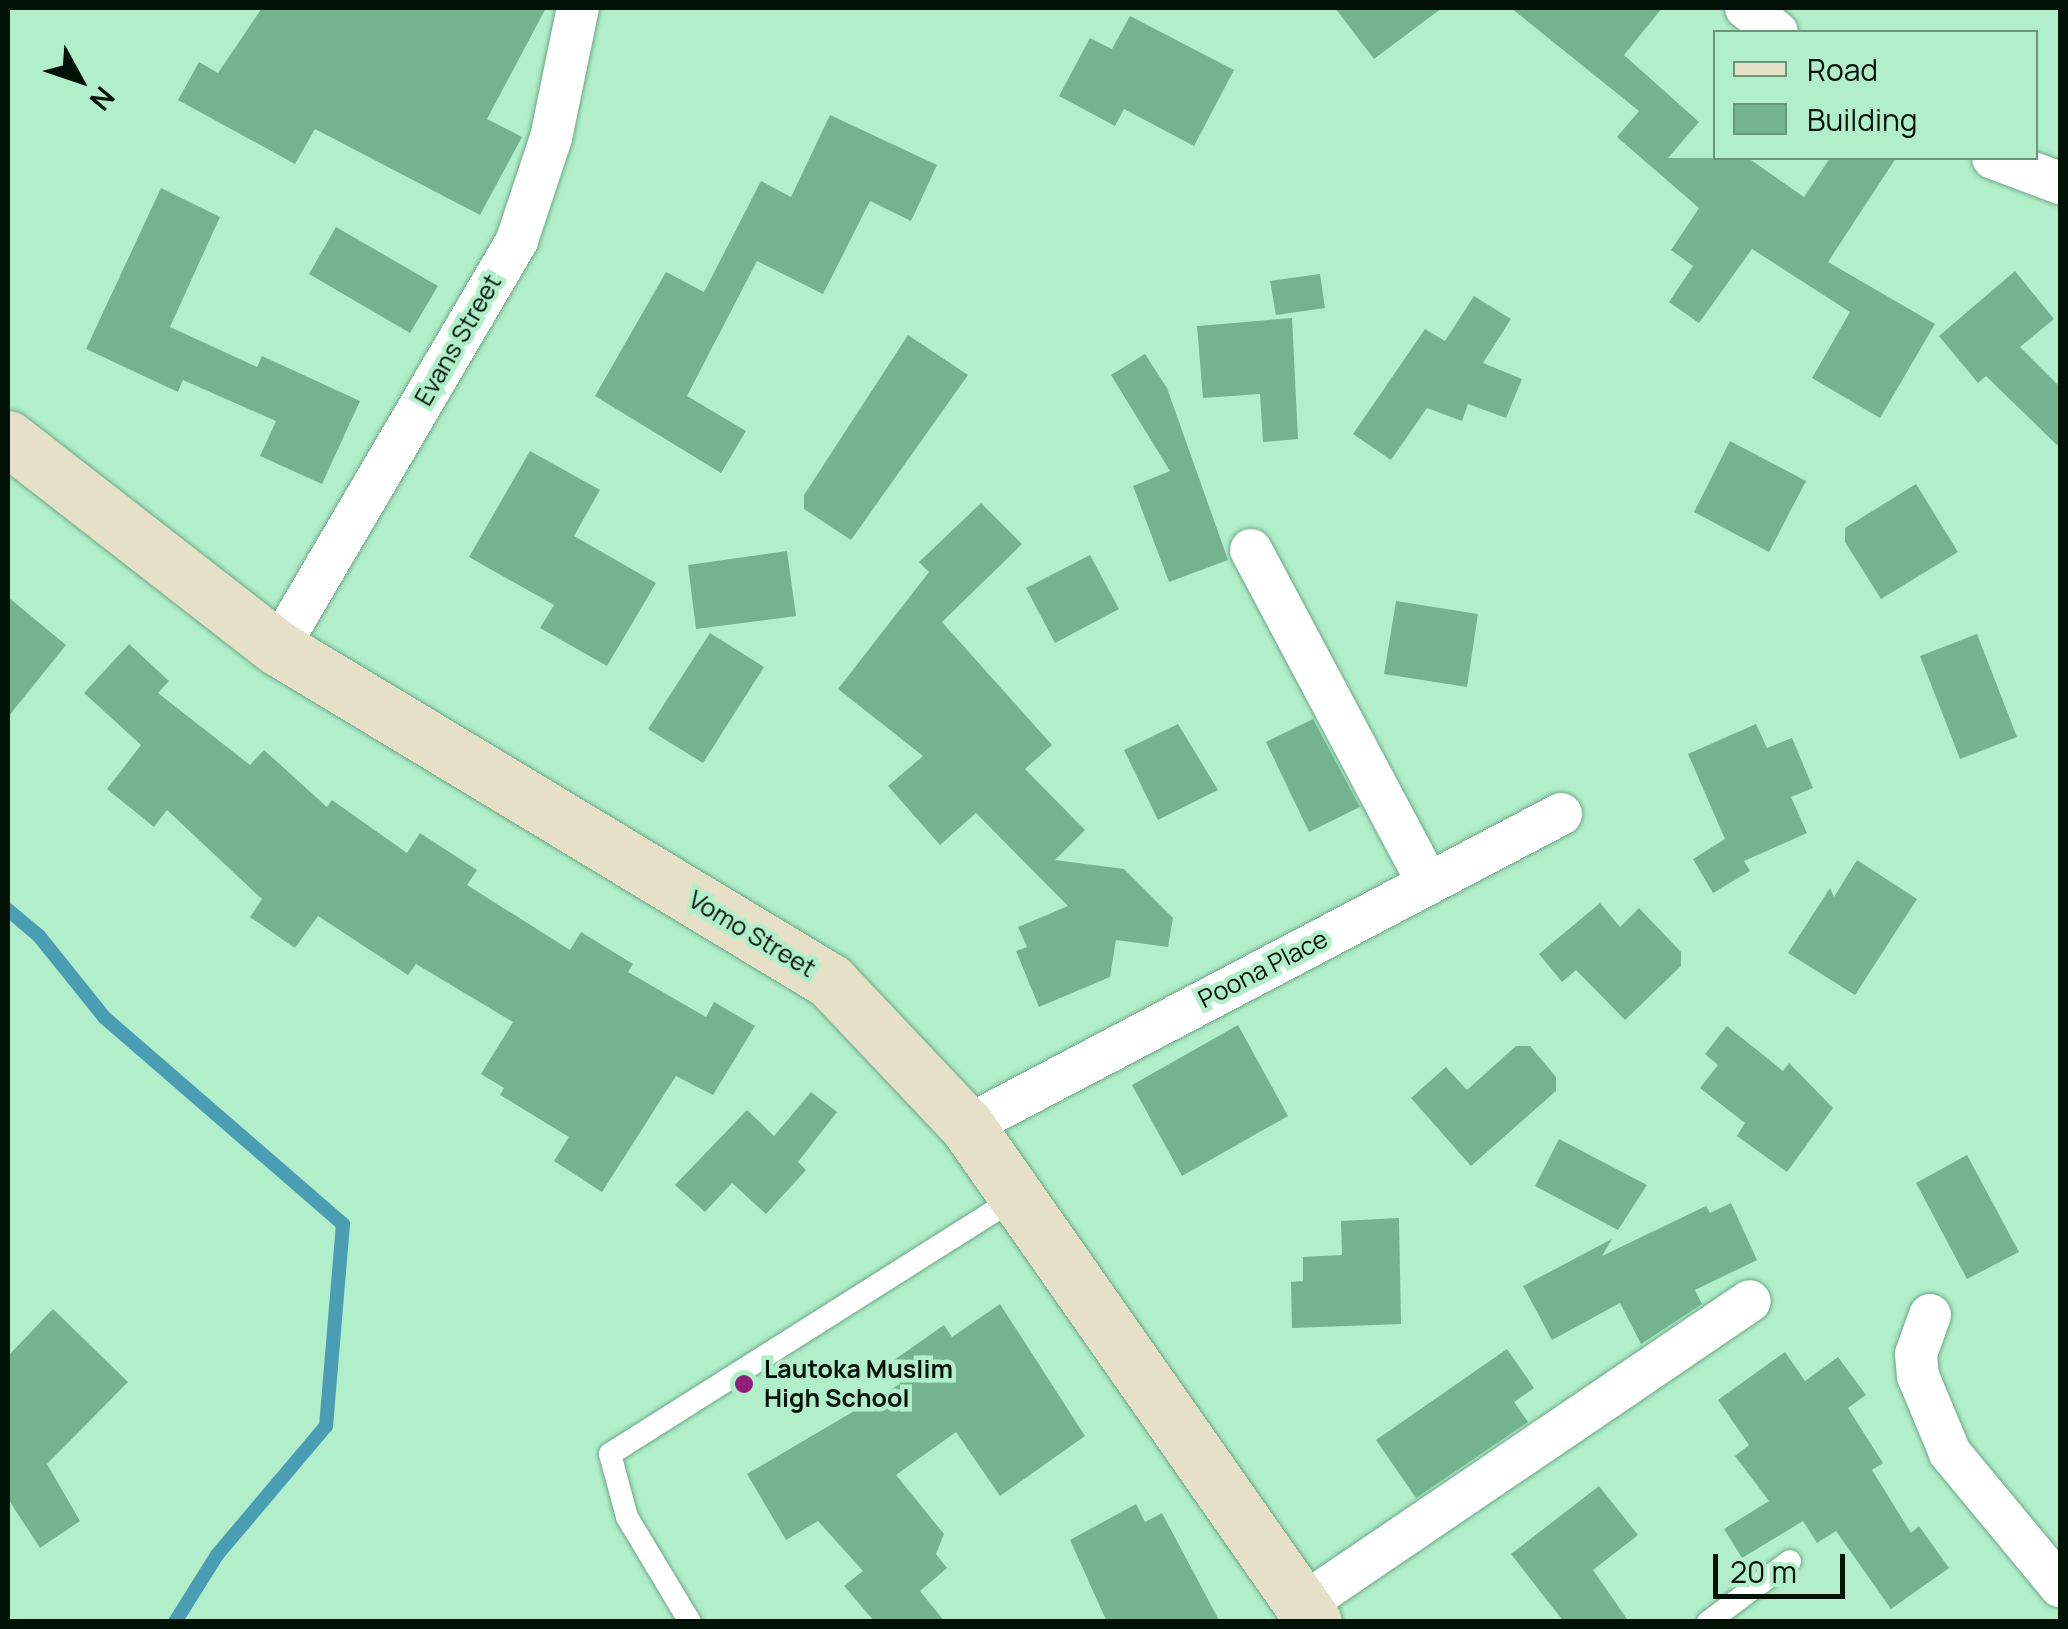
<!DOCTYPE html>
<html>
<head>
<meta charset="utf-8">
<style>
  body { margin:0 }
  #map { position:relative; width:2068px; height:1629px; overflow:hidden; background:#b1efca; font-family:Manrope,sans-serif }
  div>[style] { position:absolute }
  .stream>* { height:14px; margin:-7px; padding:0 7px; transform-origin:7px; border-radius:7px; background:#4a9db3 }
  .building>* { inset:0; background:#73b48f }
  .roads { filter:drop-shadow(0 0 2px #6ca886) drop-shadow(0 0 2px #6ca886) }
  .service>* { height:22px; margin:-11px; padding:0 11px; transform-origin:11px; border-radius:11px; background:#fff }
  .minor>* { height:42px; margin:-21px; padding:0 21px; transform-origin:21px; border-radius:21px; background:#fff }
  .secondary>* { height:55px; margin:-27.5px; padding:0 27.5px; transform-origin:27.5px; border-radius:27.5px; background:#e5e0c7 }
  .dots>* { width:28px; height:28px; translate:-50% -50%; box-sizing:border-box; border:5px solid #b1efca; border-radius:50% }
  span { translate:-50% -50%; white-space:nowrap; text-align:center; line-height:1.15; -webkit-text-stroke:9px #b1efca; paint-order:stroke }
  .street-label { font-size:25px; color:#001106 }
  .poi-label { font-size:25px; color:#001106; font-weight:700 }
  .left { translate:0 -50%; text-align:left }
  .frame { position:absolute; inset:0; border:10px solid #001106; pointer-events:none }
  .legend { position:absolute; left:1713px; top:30px; width:325px; height:130px; box-sizing:border-box; background:#b1efca; border:2px solid #6a967c; margin:0; padding:12px 18px; list-style:none; font-size:30px; color:#001106 }
  .legend li { display:flex; align-items:center; gap:20px; height:50px }
  .legend b { width:50px; border:2px solid #6a967c }
  .north { position:absolute; left:30px; top:30px; width:100px; height:100px; -webkit-text-stroke:8px #b1efca; paint-order:stroke; rotate:130deg; font-size:28px; font-weight:700; line-height:40px; text-align:center; color:#001106 }
  .north::after { content:''; display:block; margin:auto; width:35px; height:45px; background:#001106; clip-path:polygon(50% 0,100% 100%,50% 72%,0 100%) }
  .scale { position:absolute; left:1713px; top:1554px; width:132px; height:45px; box-sizing:border-box; border:5px solid #001106; border-top:0; padding-left:12px; font-size:30px; line-height:35px; white-space:nowrap; color:#001106; -webkit-text-stroke:8px #b1efca; paint-order:stroke }
</style>
</head>
<body>
<div id="map">
  <div class="stream">
    <div style="left:8px;top:910px;width:40px;rotate:40deg"></div>
    <div style="left:39px;top:936px;width:105px;rotate:51.2deg"></div>
    <div style="left:105px;top:1018px;width:315px;rotate:40.9deg"></div>
    <div style="left:343px;top:1224px;width:203px;rotate:94.8deg"></div>
    <div style="left:326px;top:1426px;width:169px;rotate:130.2deg"></div>
    <div style="left:217px;top:1555px;width:79px;rotate:122.1deg"></div>
  </div>
  <div class="building">
    <div style="clip-path:polygon(262px 8px,546px 8px,487px 119px,522px 137px,480px 215px,315px 129px,295px 164px,178px 100px,199px 62px,218px 73px)"></div>
    <div style="clip-path:polygon(1335px 8px,1442px 8px,1374px 59px)"></div>
    <div style="clip-path:polygon(1511px 8px,1662px 8px,1624px 55px,1699px 122px,1668px 158px,1748px 158px,1804px 197px,1830px 158px,1896px 158px,1828px 262px,1935px 324px,1880px 418px,1812px 378px,1850px 312px,1752px 249px,1699px 323px,1669px 302px,1693px 266px,1671px 250px,1699px 208px,1617px 137px,1639px 111px)"></div>
    <div style="clip-path:polygon(1130px 16px,1234px 70px,1194px 146px,1124px 109px,1115px 126px,1059px 96px,1090px 38px,1112px 49px)"></div>
    <div style="clip-path:polygon(830px 115px,937px 165px,911px 221px,870px 201px,823px 294px,757px 261px,687px 396px,746px 431px,721px 473px,595px 396px,666px 272px,704px 292px,761px 181px,791px 197px)"></div>
    <div style="clip-path:polygon(161px 188px,220px 217px,170px 327px,257px 367px,262px 356px,360px 401px,322px 484px,260px 456px,276px 421px,183px 380px,178px 392px,86px 349px)"></div>
    <div style="clip-path:polygon(336px 227px,438px 286px,410px 333px,309px 274px)"></div>
    <div style="clip-path:polygon(2015px 271px,2054px 319px,2020px 347px,2060px 387px,2060px 448px,1986px 376px,1978px 383px,1939px 336px)"></div>
    <div style="clip-path:polygon(1320px 274px,1325px 308px,1276px 315px,1270px 281px)"></div>
    <div style="clip-path:polygon(1474px 296px,1511px 319px,1483px 363px,1522px 379px,1506px 418px,1468px 404px,1462px 421px,1427px 408px,1391px 460px,1353px 434px,1425px 329px,1445px 341px)"></div>
    <div style="clip-path:polygon(1292px 318px,1298px 439px,1263px 442px,1260px 394px,1203px 398px,1197px 326px)"></div>
    <div style="clip-path:polygon(908px 335px,968px 375px,851px 540px,804px 509px,804px 495px)"></div>
    <div style="clip-path:polygon(1145px 354px,1167px 388px,1228px 560px,1169px 582px,1133px 486px,1170px 471px,1111px 375px)"></div>
    <div style="clip-path:polygon(1730px 441px,1806px 481px,1769px 552px,1694px 512px)"></div>
    <div style="clip-path:polygon(530px 451px,600px 490px,574px 536px,656px 583px,607px 666px,540px 628px,554px 605px,469px 557px)"></div>
    <div style="clip-path:polygon(1916px 484px,1958px 552px,1881px 599px,1845px 542px,1845px 528px)"></div>
    <div style="clip-path:polygon(981px 503px,1022px 544px,942px 622px,1052px 745px,1025px 769px,1085px 830px,1055px 860px,1124px 869px,1173px 918px,1168px 947px,1116px 940px,1110px 977px,1039px 1007px,1016px 951px,1027px 947px,1018px 927px,1068px 906px,976px 813px,940px 845px,888px 786px,923px 756px,838px 689px,929px 572px,919px 562px)"></div>
    <div style="clip-path:polygon(787px 551px,796px 616px,696px 629px,688px 565px)"></div>
    <div style="clip-path:polygon(1090px 555px,1119px 609px,1055px 643px,1026px 588px)"></div>
    <div style="clip-path:polygon(8px 597px,66px 645px,8px 717px)"></div>
    <div style="clip-path:polygon(1396px 601px,1478px 614px,1467px 687px,1384px 674px)"></div>
    <div style="clip-path:polygon(710px 633px,764px 667px,703px 763px,648px 729px)"></div>
    <div style="clip-path:polygon(1977px 634px,2017px 737px,1960px 759px,1920px 656px)"></div>
    <div style="clip-path:polygon(129px 644px,169px 681px,158px 693px,250px 765px,264px 750px,327px 807px,332px 800px,407px 853px,420px 833px,477px 870px,467px 885px,570px 950px,581px 932px,633px 964px,628px 972px,706px 1017px,714px 1002px,755px 1026px,713px 1095px,676px 1076px,602px 1192px,554px 1161px,569px 1137px,500px 1095px,504px 1088px,481px 1074px,513px 1022px,416px 964px,408px 975px,318px 916px,295px 948px,250px 917px,262px 899px,167px 810px,154px 827px,107px 789px,141px 745px,84px 693px)"></div>
    <div style="clip-path:polygon(1313px 719px,1360px 807px,1309px 832px,1266px 742px)"></div>
    <div style="clip-path:polygon(1178px 724px,1218px 790px,1158px 820px,1124px 750px)"></div>
    <div style="clip-path:polygon(1756px 724px,1767px 748px,1792px 738px,1813px 788px,1791px 797px,1807px 833px,1744px 861px,1750px 871px,1713px 893px,1693px 859px,1725px 839px,1688px 754px)"></div>
    <div style="clip-path:polygon(1857px 860px,1917px 899px,1855px 995px,1788px 953px,1830px 888px,1834px 897px)"></div>
    <div style="clip-path:polygon(1600px 903px,1620px 927px,1639px 908px,1681px 952px,1681px 966px,1625px 1020px,1576px 970px,1562px 982px,1539px 954px)"></div>
    <div style="clip-path:polygon(1238px 1025px,1288px 1116px,1182px 1176px,1132px 1085px)"></div>
    <div style="clip-path:polygon(1727px 1026px,1783px 1071px,1789px 1063px,1833px 1108px,1787px 1172px,1737px 1136px,1745px 1123px,1700px 1088px,1718px 1065px,1705px 1054px)"></div>
    <div style="clip-path:polygon(1516px 1046px,1530px 1046px,1556px 1077px,1556px 1091px,1471px 1166px,1411px 1098px,1446px 1067px,1467px 1090px)"></div>
    <div style="clip-path:polygon(811px 1092px,837px 1112px,798px 1162px,806px 1170px,766px 1214px,732px 1183px,705px 1212px,675px 1185px,747px 1110px,774px 1136px)"></div>
    <div style="clip-path:polygon(1559px 1139px,1647px 1185px,1618px 1230px,1535px 1186px)"></div>
    <div style="clip-path:polygon(1967px 1155px,2019px 1252px,1967px 1279px,1916px 1183px)"></div>
    <div style="clip-path:polygon(1731px 1203px,1757px 1260px,1695px 1290px,1702px 1304px,1641px 1344px,1620px 1303px,1552px 1340px,1523px 1286px,1612px 1239px,1602px 1256px,1706px 1206px,1710px 1213px)"></div>
    <div style="clip-path:polygon(1399px 1218px,1401px 1324px,1292px 1328px,1291px 1282px,1303px 1281px,1303px 1257px,1342px 1255px,1341px 1221px)"></div>
    <div style="clip-path:polygon(1000px 1304px,1085px 1436px,1000px 1496px,956px 1432px,896px 1475px,944px 1534px,936px 1554px,947px 1568px,920px 1591px,945px 1622px,874px 1621px,844px 1586px,863px 1571px,818px 1521px,786px 1540px,747px 1474px,900px 1384px,887px 1365px,944px 1325px,952px 1337px)"></div>
    <div style="clip-path:polygon(53px 1309px,128px 1382px,47px 1464px,80px 1521px,40px 1548px,8px 1499px,8px 1356px)"></div>
    <div style="clip-path:polygon(1507px 1349px,1534px 1388px,1514px 1402px,1528px 1422px,1416px 1498px,1376px 1440px)"></div>
    <div style="clip-path:polygon(1785px 1352px,1805px 1381px,1838px 1357px,1866px 1395px,1848px 1408px,1883px 1463px,1872px 1470px,1911px 1533px,1919px 1526px,1949px 1568px,1891px 1609px,1836px 1531px,1817px 1543px,1803px 1521px,1742px 1558px,1724px 1529px,1769px 1501px,1735px 1456px,1749px 1445px,1718px 1400px)"></div>
    <div style="clip-path:polygon(1599px 1486px,1638px 1535px,1593px 1570px,1629px 1622px,1564px 1622px,1511px 1554px)"></div>
    <div style="clip-path:polygon(1136px 1504px,1145px 1522px,1162px 1513px,1220px 1622px,1107px 1622px,1070px 1540px)"></div>
  </div>
  <div class="roads">
    <div class="service">
      <div style="left:690px;top:1622px;width:122px;rotate:-121deg"></div>
      <div style="left:627px;top:1517px;width:65px;rotate:-105.1deg"></div>
      <div style="left:610px;top:1454px;width:481px;rotate:-32.3deg"></div>
      <div style="left:1708px;top:1622px;width:102px;rotate:-36.6deg"></div>
    </div>
    <div class="minor">
      <div style="left:1746px;top:8px;width:39px;rotate:38deg"></div>
      <div style="left:1993px;top:158px;width:72px;rotate:20.5deg"></div>
      <div style="left:1251px;top:550px;width:377px;rotate:62deg"></div>
      <div style="left:278px;top:648px;width:473px;rotate:-59.6deg"></div>
      <div style="left:517px;top:240px;width:108px;rotate:-71.6deg"></div>
      <div style="left:551px;top:138px;width:133px;rotate:-78.3deg"></div>
      <div style="left:967px;top:1126px;width:671px;rotate:-27.71deg"></div>
      <div style="left:1930px;top:1315px;width:41px;rotate:109.7deg"></div>
      <div style="left:1916px;top:1354px;width:22px;rotate:85deg"></div>
      <div style="left:1918px;top:1376px;width:83px;rotate:67.4deg"></div>
      <div style="left:1950px;top:1453px;width:173px;rotate:50.4deg"></div>
      <div style="left:1302px;top:1605px;width:541px;rotate:-34.16deg"></div>
    </div>
    <div class="secondary">
      <div style="left:8px;top:438px;width:342px;rotate:37.9deg"></div>
      <div style="left:278px;top:648px;width:645px;rotate:31.1deg"></div>
      <div style="left:830px;top:981px;width:199px;rotate:46.6deg"></div>
      <div style="left:967px;top:1126px;width:605px;rotate:55.02deg"></div>
    </div>
  </div>
  <div class="dots">
    <div style="left:744px;top:1384px;background:#921c7a"></div>
  </div>
  <div class="street-label">
    <span style="left:458px;top:340px;rotate:-60deg">Evans Street</span>
    <span style="left:752px;top:934px;rotate:31deg">Vomo Street</span>
    <span style="left:1263px;top:969px;rotate:-27deg">Poona Place</span>
  </div>
  <div class="poi-label">
    <span class="left" style="left:764px;top:1384px">Lautoka Muslim<br>High School</span>
  </div>
  <div class="frame"></div>
  <ul class="legend">
  <li><b style="height:12px;background:#e5e0c7"></b>Road</li>
  <li><b style="height:28px;background:#73b48f"></b>Building</li>
  </ul>
  <div class="north">N</div>
  <div class="scale">20 m</div>
</div>
</body>
</html>
